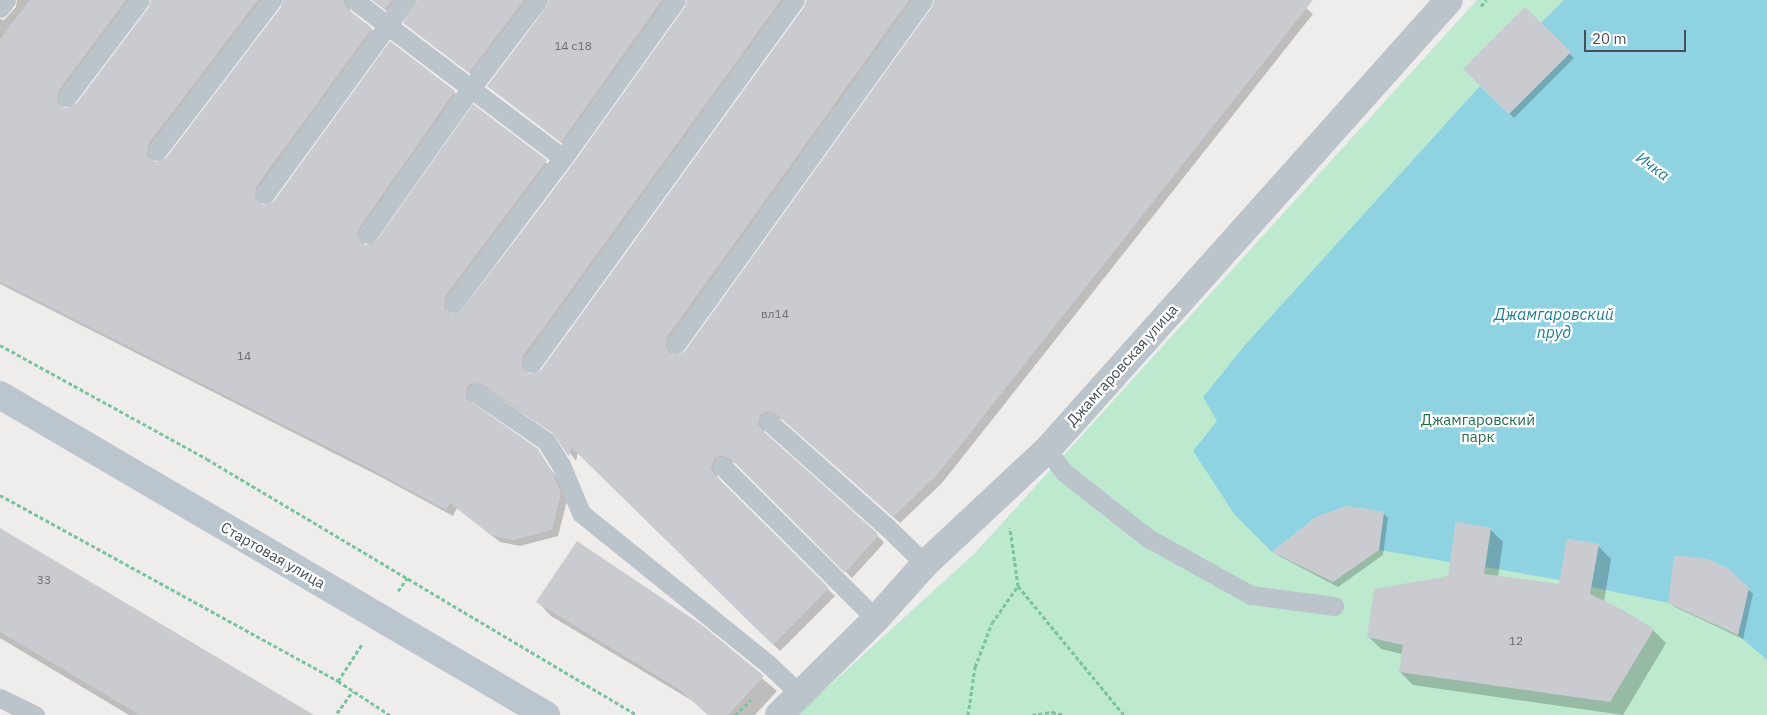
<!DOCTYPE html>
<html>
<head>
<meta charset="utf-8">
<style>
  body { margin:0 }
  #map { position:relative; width:1767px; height:715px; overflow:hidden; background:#efecec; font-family:"IBM Plex Sans",sans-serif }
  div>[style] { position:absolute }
  .green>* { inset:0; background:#bde9ce }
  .water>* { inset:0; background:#8fd2e2 }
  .shadow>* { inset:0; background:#0003 }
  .building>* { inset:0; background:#cacbd0 }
  .path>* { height:3px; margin-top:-1.5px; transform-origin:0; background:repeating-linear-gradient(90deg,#79c39d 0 4px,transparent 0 6.5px) }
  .lane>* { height:19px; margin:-9.5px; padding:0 9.5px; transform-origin:9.5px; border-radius:9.5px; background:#bbc4ca }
  .street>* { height:28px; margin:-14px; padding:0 14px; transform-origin:14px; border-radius:14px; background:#bbc4ca }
  .secondary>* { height:28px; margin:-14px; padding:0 14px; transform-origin:14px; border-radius:14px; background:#bbc5ce }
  span { translate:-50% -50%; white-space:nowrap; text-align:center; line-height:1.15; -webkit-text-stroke:4.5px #fff; paint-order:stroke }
  .number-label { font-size:12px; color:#676e75 }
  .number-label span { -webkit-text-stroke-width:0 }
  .street-label { font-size:15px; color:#464f57 }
  .park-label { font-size:15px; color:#1f7046 }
  .water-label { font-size:16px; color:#1a7f97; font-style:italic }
  .scale { position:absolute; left:1584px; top:30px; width:102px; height:22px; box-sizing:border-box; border:2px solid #464f57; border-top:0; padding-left:6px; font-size:15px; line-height:18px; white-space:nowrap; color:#464f57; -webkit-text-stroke:4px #fff; paint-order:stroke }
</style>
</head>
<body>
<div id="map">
  <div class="green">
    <div style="clip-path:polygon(1477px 0,1767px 0,1767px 715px,797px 715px,975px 553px)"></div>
  </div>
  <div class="water">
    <div style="clip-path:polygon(1564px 0,1767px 0,1767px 660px,1738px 635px,1749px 588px,1668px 603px,1591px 587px,1598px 544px,1567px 539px,1560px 580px,1485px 567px,1490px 528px,1456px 522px,1450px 562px,1379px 550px,1384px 512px,1347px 506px,1316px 517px,1272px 552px,1235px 515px,1193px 451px,1217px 421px,1203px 397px,1246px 344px,1480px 86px,1509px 114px,1570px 52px,1541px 23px)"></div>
  </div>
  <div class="shadow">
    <div style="clip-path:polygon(17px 0,137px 0,64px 97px,63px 108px,71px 109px,77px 105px,150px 7px,152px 0,269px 0,154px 151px,153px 162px,161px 163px,167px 159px,282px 7px,284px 0,353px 0,349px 5px,350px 11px,378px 35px,262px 194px,261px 205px,264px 207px,275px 202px,454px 92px,461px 98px,363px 241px,365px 246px,378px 241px,474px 106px,553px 168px,451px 303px,450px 313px,459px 314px,573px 165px,686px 7px,688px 0,792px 0,529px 363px,528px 374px,536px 375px,542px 370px,805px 7px,807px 0,920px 0,673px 344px,672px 355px,681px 356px,686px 351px,933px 7px,935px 0,1297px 0,1313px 14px,942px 483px,900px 523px,784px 420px,773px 417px,766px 421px,764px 433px,883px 541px,884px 543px,852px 578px,738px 464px,727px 461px,720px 465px,717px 476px,720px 482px,835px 596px,780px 651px,578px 452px,576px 461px,556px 435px,485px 388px,473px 394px,472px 404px,537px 450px,557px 478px,567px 501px,558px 536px,520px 546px,500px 542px,457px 508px,453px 516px,379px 476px,0 284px,0 19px,4px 20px,16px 7px)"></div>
    <div style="clip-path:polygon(372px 0,404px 0,392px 15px)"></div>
    <div style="clip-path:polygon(418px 0,535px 0,476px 78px,405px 23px)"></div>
    <div style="clip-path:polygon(550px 0,673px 0,568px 148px,488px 86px,550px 2px)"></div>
    <div style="clip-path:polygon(1525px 9px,1574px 58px,1514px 118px,1465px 69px)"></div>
    <div style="clip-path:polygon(1383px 513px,1388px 518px,1383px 555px,1338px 587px,1279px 556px,1274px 552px)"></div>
    <div style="clip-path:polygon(1490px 529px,1503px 542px,1498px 577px,1560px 585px,1598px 546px,1611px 559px,1604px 602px,1653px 630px,1666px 643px,1623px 715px,1413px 685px,1400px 672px,1402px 654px,1381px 649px,1368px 636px,1449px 577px)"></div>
    <div style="clip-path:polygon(0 530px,312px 715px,129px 715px,0 638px)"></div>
    <div style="clip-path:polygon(1728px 570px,1753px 594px,1743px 639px,1675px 607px,1670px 602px)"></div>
    <div style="clip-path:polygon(538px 602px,701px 626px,777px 691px,755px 715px,708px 715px,696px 703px,551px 616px)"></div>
  </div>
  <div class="building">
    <div style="clip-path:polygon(30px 0,126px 0,58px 91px,57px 102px,66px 108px,76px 104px,149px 7px,151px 0,258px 0,148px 144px,147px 156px,156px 162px,166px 158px,281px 7px,283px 0,343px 0,347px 9px,372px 28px,256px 187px,255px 198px,263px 205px,274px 201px,390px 41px,455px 91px,359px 228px,357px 233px,361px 243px,367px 245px,377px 240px,473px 104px,547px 160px,445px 296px,444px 308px,453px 314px,463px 310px,572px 165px,685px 7px,687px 0,781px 0,523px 356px,522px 368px,531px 374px,541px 370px,804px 7px,806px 0,909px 0,667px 337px,666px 348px,670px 353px,680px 354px,685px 351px,932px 7px,934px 0,1313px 0,936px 476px,893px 517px,776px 414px,766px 411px,760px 415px,758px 425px,762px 430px,877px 533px,878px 536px,845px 573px,730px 458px,720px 455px,714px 458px,711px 468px,714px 474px,829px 588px,773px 645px,571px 447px,569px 457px,552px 432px,482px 384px,472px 383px,467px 386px,466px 398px,538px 449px,551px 470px,561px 493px,552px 530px,513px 540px,492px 536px,450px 503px,446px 510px,371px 469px,0 282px,0 39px)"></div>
    <div style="clip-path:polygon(373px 0,392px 0,385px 9px)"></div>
    <div style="clip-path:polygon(417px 0,524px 0,469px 73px,403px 23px)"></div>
    <div style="clip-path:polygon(549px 0,662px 0,561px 142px,487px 86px,547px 7px)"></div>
    <div style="clip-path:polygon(1525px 7px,1571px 52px,1509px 114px,1463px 69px)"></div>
    <div style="clip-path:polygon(1347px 506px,1384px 512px,1379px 550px,1333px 582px,1272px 552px,1316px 517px)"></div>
    <div style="clip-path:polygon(1456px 522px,1491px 528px,1484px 574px,1559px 584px,1567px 539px,1599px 544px,1590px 594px,1623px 610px,1654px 629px,1610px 702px,1399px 672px,1403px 645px,1367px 637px,1374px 589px,1448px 576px)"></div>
    <div style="clip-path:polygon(0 528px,314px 715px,140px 715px,0 632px)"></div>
    <div style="clip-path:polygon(577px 541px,702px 625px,764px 676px,728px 715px,708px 715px,680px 690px,536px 602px)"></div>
    <div style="clip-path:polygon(1674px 555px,1708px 559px,1729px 569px,1749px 588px,1738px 635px,1668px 603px)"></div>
  </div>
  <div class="path">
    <div style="left:1481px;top:6px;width:8px;rotate:-50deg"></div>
    <div style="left:0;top:345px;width:236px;rotate:28.8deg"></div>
    <div style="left:207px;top:459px;width:500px;rotate:30.77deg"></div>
    <div style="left:0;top:495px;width:386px;rotate:28.8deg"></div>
    <div style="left:338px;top:681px;width:62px;rotate:33.2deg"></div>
    <div style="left:1018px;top:586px;width:167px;rotate:50.6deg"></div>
    <div style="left:398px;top:591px;width:16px;rotate:-55deg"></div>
    <div style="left:338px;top:681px;width:44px;rotate:-57deg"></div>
    <div style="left:337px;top:713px;width:27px;rotate:-54deg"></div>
    <div style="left:735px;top:715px;width:22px;rotate:-43deg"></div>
    <div style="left:968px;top:715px;width:49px;rotate:-81.7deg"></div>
    <div style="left:975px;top:667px;width:47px;rotate:-68.9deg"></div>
    <div style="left:992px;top:623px;width:45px;rotate:-54.9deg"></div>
    <div style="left:1018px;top:586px;width:59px;rotate:-97.9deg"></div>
    <div style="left:1032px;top:715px;width:20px;rotate:-9deg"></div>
    <div style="left:1052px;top:712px;width:13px;rotate:13deg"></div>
  </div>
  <div class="lane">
    <div style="left:354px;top:0;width:262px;rotate:37.1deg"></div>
    <div style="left:0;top:8px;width:10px;rotate:-53deg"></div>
    <div style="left:67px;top:97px;width:121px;rotate:-53deg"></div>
    <div style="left:157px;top:151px;width:190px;rotate:-52.7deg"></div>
    <div style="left:265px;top:194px;width:240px;rotate:-54deg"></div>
    <div style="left:368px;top:234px;width:179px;rotate:-54.8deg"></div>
    <div style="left:471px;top:88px;width:111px;rotate:-52.7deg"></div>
    <div style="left:454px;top:303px;width:181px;rotate:-53.1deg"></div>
    <div style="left:563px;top:158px;width:194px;rotate:-54.4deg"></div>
    <div style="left:676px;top:344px;width:423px;rotate:-54.3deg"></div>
    <div style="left:532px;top:363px;width:448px;rotate:-54.1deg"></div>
    <div style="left:476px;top:393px;width:85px;rotate:34.4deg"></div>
    <div style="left:546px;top:441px;width:28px;rotate:58deg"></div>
    <div style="left:561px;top:465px;width:52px;rotate:67.4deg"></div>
    <div style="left:581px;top:513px;width:239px;rotate:38.9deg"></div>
    <div style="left:767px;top:663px;width:45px;rotate:43.2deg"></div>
    <div style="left:769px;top:422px;width:158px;rotate:41.7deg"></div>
    <div style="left:887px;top:527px;width:53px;rotate:44.2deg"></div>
    <div style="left:1047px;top:450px;width:29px;rotate:52deg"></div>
    <div style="left:1065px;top:473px;width:105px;rotate:38.1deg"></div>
    <div style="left:1148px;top:538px;width:118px;rotate:29deg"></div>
    <div style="left:1251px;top:595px;width:84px;rotate:7.5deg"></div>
    <div style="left:722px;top:466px;width:217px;rotate:44.8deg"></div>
    <div style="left:0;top:698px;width:39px;rotate:26deg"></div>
  </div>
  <div class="street">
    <div style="left:779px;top:715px;width:136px;rotate:-44.7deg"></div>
    <div style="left:876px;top:619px;width:74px;rotate:-48.3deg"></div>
    <div style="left:925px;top:564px;width:167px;rotate:-43.1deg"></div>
    <div style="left:1047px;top:450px;width:603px;rotate:-48.22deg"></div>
  </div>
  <div class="secondary">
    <div style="left:0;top:395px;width:633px;rotate:30.37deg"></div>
  </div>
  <div class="number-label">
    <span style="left:573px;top:46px">14 с18</span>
    <span style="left:775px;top:314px">вл14</span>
    <span style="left:244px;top:356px">14</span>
    <span style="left:44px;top:580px">33</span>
    <span style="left:1516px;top:641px">12</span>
  </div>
  <div class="street-label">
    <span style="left:1122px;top:365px;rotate:-48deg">Джамгаровская улица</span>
    <span style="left:273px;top:555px;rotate:30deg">Стартовая улица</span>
  </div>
  <div class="park-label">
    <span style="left:1478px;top:428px">Джамгаровский<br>парк</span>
  </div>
  <div class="water-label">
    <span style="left:1653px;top:166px;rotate:36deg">Ичка</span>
    <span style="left:1554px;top:323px">Джамгаровский<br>пруд</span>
  </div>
  <div class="scale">20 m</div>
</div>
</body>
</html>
